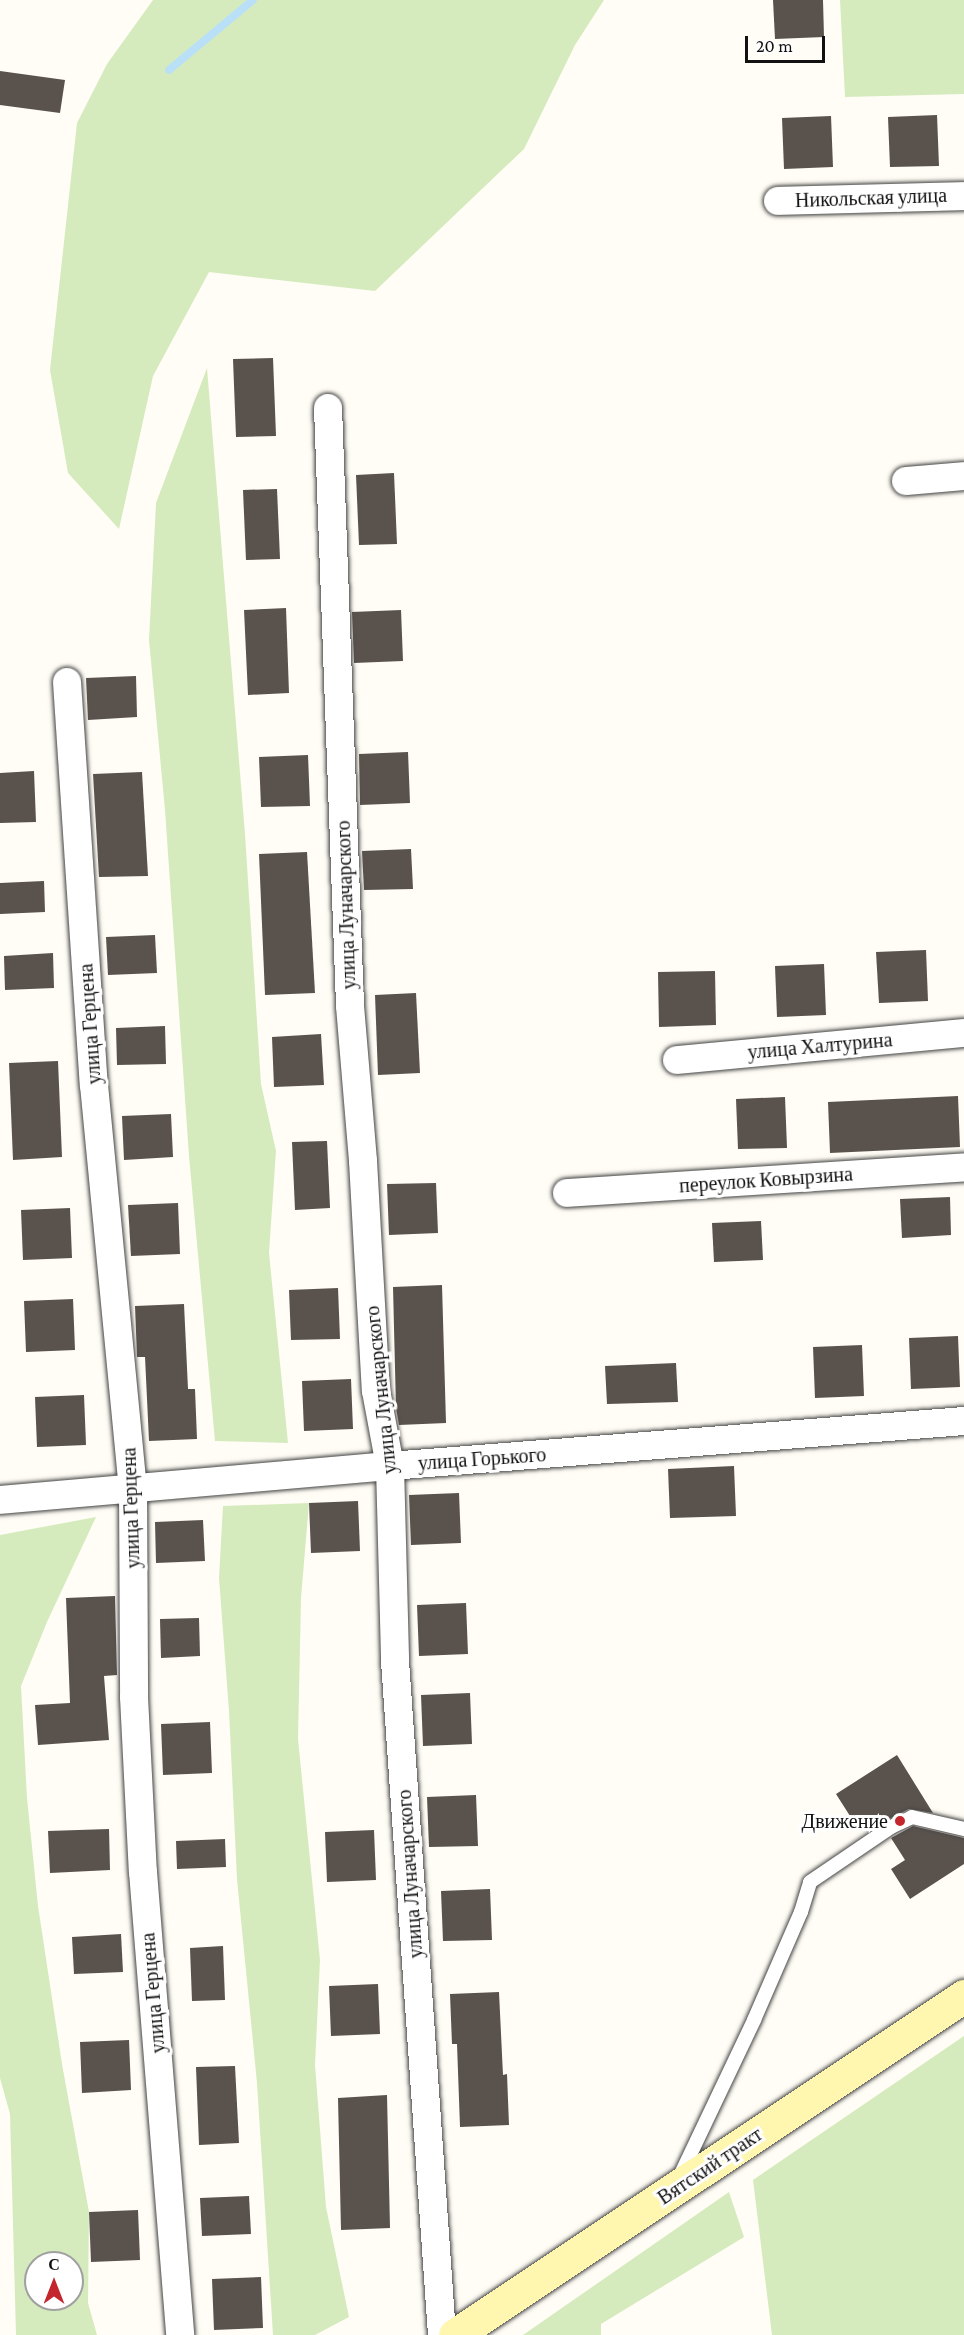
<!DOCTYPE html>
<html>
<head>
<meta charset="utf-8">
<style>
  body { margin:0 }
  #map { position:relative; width:964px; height:2335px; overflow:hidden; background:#fffdf5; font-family:"Crimson Pro",serif }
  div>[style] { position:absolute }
  .green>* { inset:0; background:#d5ebbd }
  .stream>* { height:8px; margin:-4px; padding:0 4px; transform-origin:4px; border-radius:4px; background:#b9e0f7 }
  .building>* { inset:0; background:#5a524d }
  .roads { filter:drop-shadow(0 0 2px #444) drop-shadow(0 0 2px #444) }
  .lane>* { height:14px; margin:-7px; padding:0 7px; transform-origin:7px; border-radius:7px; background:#fff }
  .street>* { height:28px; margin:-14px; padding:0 14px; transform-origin:14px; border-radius:14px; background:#fff }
  .secondary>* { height:33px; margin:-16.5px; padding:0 16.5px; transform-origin:16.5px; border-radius:16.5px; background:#fff6b0 }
  .dots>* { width:16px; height:16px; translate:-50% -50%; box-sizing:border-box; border:3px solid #fff; border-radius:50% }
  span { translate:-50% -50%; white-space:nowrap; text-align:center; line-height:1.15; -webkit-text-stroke:6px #fff; paint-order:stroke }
  .street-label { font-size:20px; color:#111 }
  .poi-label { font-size:20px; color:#111 }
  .right { translate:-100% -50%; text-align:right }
  .north { position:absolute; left:24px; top:2251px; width:60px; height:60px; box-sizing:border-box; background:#fff; border:2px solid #a0a0a0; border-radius:50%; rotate:0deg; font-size:16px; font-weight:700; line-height:24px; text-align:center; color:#111 }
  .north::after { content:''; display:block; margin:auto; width:21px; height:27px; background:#c4262e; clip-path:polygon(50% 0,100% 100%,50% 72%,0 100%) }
  .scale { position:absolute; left:745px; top:36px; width:80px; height:27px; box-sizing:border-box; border:3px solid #111; border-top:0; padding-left:8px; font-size:18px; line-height:21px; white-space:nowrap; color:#111; -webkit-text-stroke:4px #fff; paint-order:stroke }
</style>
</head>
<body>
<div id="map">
  <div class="green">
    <div style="clip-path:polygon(153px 0,604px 0,575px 45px,524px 149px,375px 291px,209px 272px,153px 376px,119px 529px,68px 473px,50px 370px,77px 123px,107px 64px)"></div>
    <div style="clip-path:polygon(840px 0,964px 0,964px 94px,845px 97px)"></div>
    <div style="clip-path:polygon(207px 368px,245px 834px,261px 1084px,276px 1151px,269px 1253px,288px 1443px,215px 1441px,189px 1156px,165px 810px,149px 640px,156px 503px)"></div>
    <div style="clip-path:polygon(309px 1503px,301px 1598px,298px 1739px,320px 1960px,315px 2065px,326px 2207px,349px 2317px,315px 2335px,273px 2335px,257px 2083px,237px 1879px,229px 1711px,219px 1578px,223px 1506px)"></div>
    <div style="clip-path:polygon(evenodd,96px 1517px,47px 1622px,21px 1686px,27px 1798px,38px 1906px,62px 2064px,89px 2212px,88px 2303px,97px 2335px,16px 2335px,10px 2114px,0 2078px,0 1535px,96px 1517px,36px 2263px,72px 2263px,72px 2299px,36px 2299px,36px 2263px)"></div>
    <div style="clip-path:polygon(964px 2036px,964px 2335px,772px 2335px,753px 2180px)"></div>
    <div style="clip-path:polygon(729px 2192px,744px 2237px,601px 2324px,601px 2335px,523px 2335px)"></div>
  </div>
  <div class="stream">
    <div style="left:169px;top:70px;width:109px;rotate:-39.8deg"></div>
  </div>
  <div class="building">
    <div style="clip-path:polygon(773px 0,823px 0,824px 37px,775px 39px)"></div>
    <div style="clip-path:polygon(0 71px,65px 80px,60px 113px,0 105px)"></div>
    <div style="clip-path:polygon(937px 115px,939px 166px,890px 167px,888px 117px)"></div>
    <div style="clip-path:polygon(831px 116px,833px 167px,784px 169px,782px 118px)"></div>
    <div style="clip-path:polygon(273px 358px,276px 436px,236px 437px,233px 359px)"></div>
    <div style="clip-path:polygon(394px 473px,397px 544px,359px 545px,356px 475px)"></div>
    <div style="clip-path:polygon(277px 489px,280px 559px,246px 560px,243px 490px)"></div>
    <div style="clip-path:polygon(286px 608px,289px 693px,248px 695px,244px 610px)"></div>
    <div style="clip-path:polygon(401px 610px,403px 661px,354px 663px,352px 612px)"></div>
    <div style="clip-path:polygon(136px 676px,137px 717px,88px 720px,86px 678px)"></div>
    <div style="clip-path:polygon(408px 752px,410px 803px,360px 805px,359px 754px)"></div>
    <div style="clip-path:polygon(308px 755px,310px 806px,261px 807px,259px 757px)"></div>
    <div style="clip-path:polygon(34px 771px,36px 822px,0 823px,0 773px)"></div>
    <div style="clip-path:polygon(142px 772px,148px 876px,99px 877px,93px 774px)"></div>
    <div style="clip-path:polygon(411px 849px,413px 889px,364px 890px,362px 851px)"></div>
    <div style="clip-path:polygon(307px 852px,315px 993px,265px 995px,259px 854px)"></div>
    <div style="clip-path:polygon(44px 881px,45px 912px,0 914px,0 883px)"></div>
    <div style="clip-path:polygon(155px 935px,157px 973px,108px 975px,106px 937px)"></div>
    <div style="clip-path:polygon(926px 950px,928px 1001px,879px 1003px,876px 952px)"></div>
    <div style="clip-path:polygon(53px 953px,54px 988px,5px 990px,4px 956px)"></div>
    <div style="clip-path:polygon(824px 964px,826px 1015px,777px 1017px,775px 966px)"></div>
    <div style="clip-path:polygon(715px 971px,716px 1025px,659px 1027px,658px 972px)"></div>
    <div style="clip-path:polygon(416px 993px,420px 1073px,378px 1075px,375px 995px)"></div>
    <div style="clip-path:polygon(165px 1026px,166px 1064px,117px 1065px,116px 1028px)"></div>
    <div style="clip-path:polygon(321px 1034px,324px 1085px,274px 1087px,272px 1037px)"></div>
    <div style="clip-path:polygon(58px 1061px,62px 1157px,13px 1160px,9px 1063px)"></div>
    <div style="clip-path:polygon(958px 1096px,960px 1147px,830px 1153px,828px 1102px)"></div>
    <div style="clip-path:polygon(785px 1097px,787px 1148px,738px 1149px,736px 1099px)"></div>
    <div style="clip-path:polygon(171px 1114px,173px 1157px,124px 1160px,122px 1116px)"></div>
    <div style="clip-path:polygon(327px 1141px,330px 1208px,295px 1210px,292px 1142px)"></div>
    <div style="clip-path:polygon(436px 1183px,438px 1233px,389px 1235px,387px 1184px)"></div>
    <div style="clip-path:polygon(950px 1197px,951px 1235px,902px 1238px,900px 1199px)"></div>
    <div style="clip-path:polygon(178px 1203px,180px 1254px,131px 1256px,128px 1205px)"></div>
    <div style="clip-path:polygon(70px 1208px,72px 1258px,23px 1260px,21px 1210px)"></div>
    <div style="clip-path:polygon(761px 1221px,763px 1260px,714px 1262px,712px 1223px)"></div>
    <div style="clip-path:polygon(442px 1285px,446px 1423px,399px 1425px,396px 1408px,393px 1287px)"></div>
    <div style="clip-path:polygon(338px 1288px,340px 1339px,291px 1340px,289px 1290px)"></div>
    <div style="clip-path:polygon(73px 1299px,75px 1350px,26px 1352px,24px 1301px)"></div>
    <div style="clip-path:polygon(184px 1304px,188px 1389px,195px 1389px,197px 1439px,149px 1441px,145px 1357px,137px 1357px,135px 1306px)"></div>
    <div style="clip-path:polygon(958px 1336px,960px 1387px,911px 1389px,909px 1338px)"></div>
    <div style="clip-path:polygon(862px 1345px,864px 1396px,815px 1398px,813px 1347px)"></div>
    <div style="clip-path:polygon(676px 1363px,678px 1402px,607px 1404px,605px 1366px)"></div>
    <div style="clip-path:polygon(351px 1379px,353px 1429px,304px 1431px,302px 1381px)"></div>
    <div style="clip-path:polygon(84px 1395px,86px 1445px,37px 1447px,35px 1397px)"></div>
    <div style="clip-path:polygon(734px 1466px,736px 1516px,670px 1518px,668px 1469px)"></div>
    <div style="clip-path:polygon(459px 1493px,461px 1543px,411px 1545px,409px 1495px)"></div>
    <div style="clip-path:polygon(358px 1501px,360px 1551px,311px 1553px,309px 1503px)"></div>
    <div style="clip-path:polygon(203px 1520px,205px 1561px,156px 1563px,155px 1522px)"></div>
    <div style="clip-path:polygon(115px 1596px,117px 1675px,104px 1676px,109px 1740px,38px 1745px,35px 1705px,70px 1703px,66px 1598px)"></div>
    <div style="clip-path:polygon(466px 1603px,468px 1654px,419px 1656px,417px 1605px)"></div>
    <div style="clip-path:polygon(199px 1618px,200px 1656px,161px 1658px,160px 1619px)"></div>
    <div style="clip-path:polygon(470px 1693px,472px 1744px,423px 1746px,421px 1695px)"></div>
    <div style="clip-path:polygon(210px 1722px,212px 1773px,163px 1775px,161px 1724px)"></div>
    <div style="clip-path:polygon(897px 1755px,933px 1813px,909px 1809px,881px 1823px,876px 1815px,857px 1827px,836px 1794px)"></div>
    <div style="clip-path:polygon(476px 1795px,478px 1846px,429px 1847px,427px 1797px)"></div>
    <div style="clip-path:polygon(913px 1826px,964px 1838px,964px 1864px,910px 1899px,891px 1869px,905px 1860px,891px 1838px)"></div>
    <div style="clip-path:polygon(109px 1829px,110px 1870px,50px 1873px,48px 1831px)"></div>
    <div style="clip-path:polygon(374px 1830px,376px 1880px,327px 1882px,325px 1832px)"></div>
    <div style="clip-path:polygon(225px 1839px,226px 1867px,177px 1869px,176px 1841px)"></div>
    <div style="clip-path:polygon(490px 1889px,492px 1940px,443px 1941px,441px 1891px)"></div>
    <div style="clip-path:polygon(121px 1934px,123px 1972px,74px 1974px,72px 1937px)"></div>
    <div style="clip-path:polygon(223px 1946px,225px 2000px,192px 2001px,190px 1948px)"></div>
    <div style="clip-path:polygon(378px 1984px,380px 2034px,331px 2036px,329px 1986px)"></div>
    <div style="clip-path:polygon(499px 1992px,503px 2075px,507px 2074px,509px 2125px,460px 2127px,457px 2044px,452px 2044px,450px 1994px)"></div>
    <div style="clip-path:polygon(129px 2040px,131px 2090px,82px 2093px,80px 2042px)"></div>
    <div style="clip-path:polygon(235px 2066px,239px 2143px,199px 2145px,196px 2067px)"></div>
    <div style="clip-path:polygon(387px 2095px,390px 2228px,341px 2230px,338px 2098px)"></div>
    <div style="clip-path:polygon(249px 2196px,251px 2234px,202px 2236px,200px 2198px)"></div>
    <div style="clip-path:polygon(138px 2210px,140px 2260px,91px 2262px,89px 2212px)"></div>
    <div style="clip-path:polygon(261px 2277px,263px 2328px,214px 2330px,212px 2279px)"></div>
  </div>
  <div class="roads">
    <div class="lane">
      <div style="left:680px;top:2176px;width:173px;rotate:-64.6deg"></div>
      <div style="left:754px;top:2020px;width:118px;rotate:-66.5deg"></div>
      <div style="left:801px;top:1912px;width:31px;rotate:-73deg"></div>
      <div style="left:810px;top:1882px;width:98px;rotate:-34.2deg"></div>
      <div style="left:891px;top:1827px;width:23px;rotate:-25deg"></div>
      <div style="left:912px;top:1817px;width:53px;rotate:13deg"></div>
    </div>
    <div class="street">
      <div style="left:778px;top:201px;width:186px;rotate:-1.5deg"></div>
      <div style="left:328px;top:408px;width:598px;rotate:87.89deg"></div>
      <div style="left:350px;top:1006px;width:156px;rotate:85.2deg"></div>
      <div style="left:363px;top:1161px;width:230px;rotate:86.8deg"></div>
      <div style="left:376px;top:1391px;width:76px;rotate:79.4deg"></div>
      <div style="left:390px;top:1466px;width:195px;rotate:88.5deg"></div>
      <div style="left:395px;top:1661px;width:676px;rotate:86.01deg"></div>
      <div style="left:906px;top:481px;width:58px;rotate:-4.9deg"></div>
      <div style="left:67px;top:682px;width:404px;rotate:86.2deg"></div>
      <div style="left:94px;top:1085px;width:404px;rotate:84.5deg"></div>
      <div style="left:133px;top:1487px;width:210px;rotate:89.7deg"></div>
      <div style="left:134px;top:1697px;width:175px;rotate:87.1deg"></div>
      <div style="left:143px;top:1872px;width:464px;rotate:85.4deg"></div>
      <div style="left:677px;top:1060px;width:288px;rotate:-5.4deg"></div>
      <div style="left:567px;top:1193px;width:398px;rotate:-3.7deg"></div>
      <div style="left:0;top:1500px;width:391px;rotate:-5deg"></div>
      <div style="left:390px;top:1466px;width:576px;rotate:-4.48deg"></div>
    </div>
    <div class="secondary">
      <div style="left:455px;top:2335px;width:612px;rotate:-33.66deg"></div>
    </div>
  </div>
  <div class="dots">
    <div style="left:900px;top:1821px;background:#c4262e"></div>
  </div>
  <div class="street-label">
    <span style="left:871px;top:198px;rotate:-2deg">Никольская улица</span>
    <span style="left:346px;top:905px;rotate:-92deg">улица Луначарского</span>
    <span style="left:90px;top:1024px;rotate:-94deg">улица Герцена</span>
    <span style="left:820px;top:1046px;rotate:-5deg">улица Халтурина</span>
    <span style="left:766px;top:1180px;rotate:-4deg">переулок Ковырзина</span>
    <span style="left:381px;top:1390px;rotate:-96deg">улица Луначарского</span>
    <span style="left:482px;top:1459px;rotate:-4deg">улица Горького</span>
    <span style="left:131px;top:1508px;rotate:-92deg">улица Герцена</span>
    <span style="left:410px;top:1874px;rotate:-94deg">улица Луначарского</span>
    <span style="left:153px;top:1993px;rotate:-95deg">улица Герцена</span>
    <span style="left:710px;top:2166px;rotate:-34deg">Вятский тракт</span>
  </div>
  <div class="poi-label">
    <span class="right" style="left:888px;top:1821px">Движение</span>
  </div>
  <div class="north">С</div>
  <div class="scale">20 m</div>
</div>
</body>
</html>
